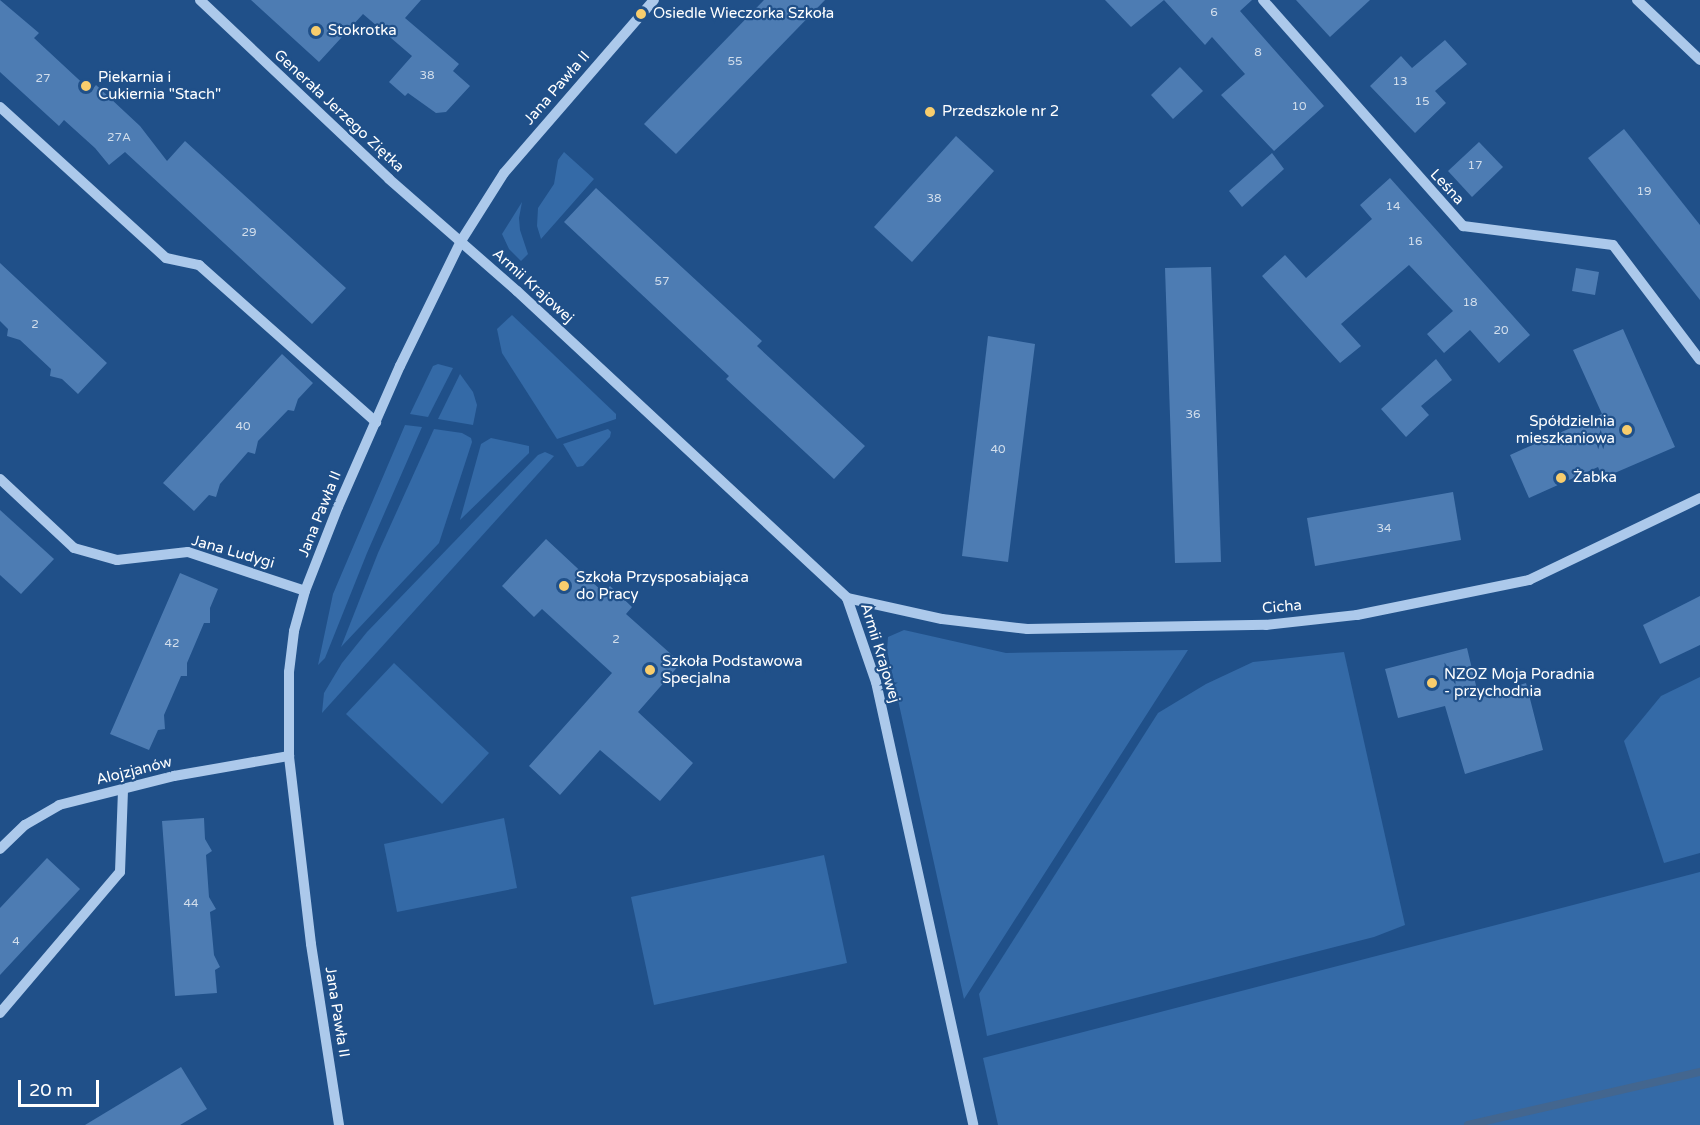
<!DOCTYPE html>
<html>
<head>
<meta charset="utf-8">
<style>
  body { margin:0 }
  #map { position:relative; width:1700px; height:1125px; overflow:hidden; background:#205089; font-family:"Varela Round",sans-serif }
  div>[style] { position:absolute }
  .green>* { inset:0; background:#346aa7 }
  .stream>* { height:8px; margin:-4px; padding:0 4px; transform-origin:4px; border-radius:4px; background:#43668f }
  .building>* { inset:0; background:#4d7cb3 }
  .minor>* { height:10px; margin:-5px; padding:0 5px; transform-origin:5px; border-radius:5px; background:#acc9eb }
  .dots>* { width:16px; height:16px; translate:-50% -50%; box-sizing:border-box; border:3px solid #205089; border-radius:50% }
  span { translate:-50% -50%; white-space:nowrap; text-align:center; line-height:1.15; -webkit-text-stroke:4.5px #205089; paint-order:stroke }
  .number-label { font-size:12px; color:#d2deec }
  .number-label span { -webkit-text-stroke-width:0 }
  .poi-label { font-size:15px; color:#fff }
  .left { translate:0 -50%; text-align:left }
  .right { translate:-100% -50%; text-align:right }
  .street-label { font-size:15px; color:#fff }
  .scale { position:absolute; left:18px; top:1080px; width:81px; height:27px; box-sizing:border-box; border:3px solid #fff; border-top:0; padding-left:8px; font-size:18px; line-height:21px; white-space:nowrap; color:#fff; -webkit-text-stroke:4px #205089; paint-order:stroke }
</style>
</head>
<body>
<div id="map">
  <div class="green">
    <div style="clip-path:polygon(564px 152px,594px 179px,541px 239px,537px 226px,538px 208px,554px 184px,558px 160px)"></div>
    <div style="clip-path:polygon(522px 202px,519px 218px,520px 230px,528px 254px,521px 261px,509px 249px,502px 234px)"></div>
    <div style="clip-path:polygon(512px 315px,616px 414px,616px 419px,557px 439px,502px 353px,497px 329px)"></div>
    <div style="clip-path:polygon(438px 364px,453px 368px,428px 417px,410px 414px,433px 366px)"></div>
    <div style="clip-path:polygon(460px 374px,473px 392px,477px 405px,473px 425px,438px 419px)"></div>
    <div style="clip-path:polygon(405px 425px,422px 427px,367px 553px,325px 658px,318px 665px,333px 594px)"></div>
    <div style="clip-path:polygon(434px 429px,462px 433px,471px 438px,472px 442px,439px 543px,341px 647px,378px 553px)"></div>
    <div style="clip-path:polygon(608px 429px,611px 432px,610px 437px,583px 466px,577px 467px,563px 444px)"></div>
    <div style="clip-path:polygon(491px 438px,529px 446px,529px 453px,460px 520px,481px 444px)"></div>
    <div style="clip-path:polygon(545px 452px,554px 456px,322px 713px,324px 693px,342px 663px,367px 632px,538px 455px)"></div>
    <div style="clip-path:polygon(904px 630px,1006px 653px,1188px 650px,964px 999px,887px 650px,888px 637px)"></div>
    <div style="clip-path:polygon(1344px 652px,1405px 925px,1374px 937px,987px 1036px,979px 994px,1158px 713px,1206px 684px,1253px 662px)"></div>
    <div style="clip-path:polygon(394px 663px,489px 753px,442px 804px,346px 714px)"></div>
    <div style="clip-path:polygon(1700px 677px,1700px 853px,1664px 863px,1624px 741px,1661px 696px)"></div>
    <div style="clip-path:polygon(504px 818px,517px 888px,397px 912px,384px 844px)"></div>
    <div style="clip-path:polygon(824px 855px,847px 963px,654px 1005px,631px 897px)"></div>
    <div style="clip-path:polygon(1700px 872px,1700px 1125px,998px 1125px,983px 1058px)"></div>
  </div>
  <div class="stream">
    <div style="left:1468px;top:1125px;width:238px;rotate:-12.9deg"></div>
  </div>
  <div class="building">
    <div style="clip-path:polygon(0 0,39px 33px,34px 38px,91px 91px,96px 85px,140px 126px,167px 161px,185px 141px,346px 288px,312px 324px,125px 152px,109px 165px,95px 148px,64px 120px,59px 126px,0 72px)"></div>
    <div style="clip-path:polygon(251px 0,421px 0,405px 18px,459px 64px,453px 71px,470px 86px,446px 112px,436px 113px,408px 93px,405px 96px,389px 82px,412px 56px,363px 14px,319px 62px)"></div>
    <div style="clip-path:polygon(764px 0,825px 0,676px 154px,644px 124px)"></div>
    <div style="clip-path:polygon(1105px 0,1164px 0,1131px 27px)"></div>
    <div style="clip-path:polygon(1164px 0,1252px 0,1240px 11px,1324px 106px,1274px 151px,1221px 95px,1245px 74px,1212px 37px,1205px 45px)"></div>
    <div style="clip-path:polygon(1296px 0,1370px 0,1330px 37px)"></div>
    <div style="clip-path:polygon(1445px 40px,1467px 64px,1435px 91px,1446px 103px,1415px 133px,1370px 86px,1401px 56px,1412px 68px)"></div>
    <div style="clip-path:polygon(1180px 67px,1203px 91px,1173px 119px,1151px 95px)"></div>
    <div style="clip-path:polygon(1624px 129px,1700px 225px,1700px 300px,1588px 158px)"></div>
    <div style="clip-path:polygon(956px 136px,994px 171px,912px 262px,874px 227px)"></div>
    <div style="clip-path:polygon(1479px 142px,1503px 167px,1472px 197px,1448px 171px)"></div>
    <div style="clip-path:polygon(1272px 153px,1284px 169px,1242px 207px,1229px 191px)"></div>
    <div style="clip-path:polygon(1390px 178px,1530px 335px,1499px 363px,1470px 330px,1444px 353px,1427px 334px,1453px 311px,1409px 265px,1341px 324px,1361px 346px,1340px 363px,1262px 276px,1285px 255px,1306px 278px,1372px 219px,1360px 205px)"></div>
    <div style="clip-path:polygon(596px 188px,762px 341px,757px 346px,865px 446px,834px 479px,726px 379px,729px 376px,564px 222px)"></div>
    <div style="clip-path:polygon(0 263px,107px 363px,78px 394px,62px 379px,50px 376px,51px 369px,20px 340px,7px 336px,8px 329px,0 321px)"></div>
    <div style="clip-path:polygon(1211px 267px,1221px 562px,1175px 563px,1165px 268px)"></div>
    <div style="clip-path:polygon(1576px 268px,1599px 272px,1595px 295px,1572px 291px)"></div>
    <div style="clip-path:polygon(1623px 329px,1675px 447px,1603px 478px,1598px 467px,1529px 498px,1510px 455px,1602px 414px,1573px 350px)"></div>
    <div style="clip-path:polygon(988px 336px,1035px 344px,1008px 562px,962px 556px)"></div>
    <div style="clip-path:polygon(282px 354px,313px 383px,298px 399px,294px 411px,288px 410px,258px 441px,255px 454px,248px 452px,220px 484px,216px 497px,209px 495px,194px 511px,163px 483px)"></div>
    <div style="clip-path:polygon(1436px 359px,1452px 380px,1421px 406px,1429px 415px,1406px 437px,1381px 409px)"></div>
    <div style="clip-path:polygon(1453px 492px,1461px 540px,1315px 566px,1307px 518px)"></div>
    <div style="clip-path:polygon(0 510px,54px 559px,21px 594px,0 575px)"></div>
    <div style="clip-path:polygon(546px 539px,604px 593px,610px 586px,632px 607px,626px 614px,681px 663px,638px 712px,693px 763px,660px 801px,600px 750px,560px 795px,529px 766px,612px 673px,542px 609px,534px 617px,502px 586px)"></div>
    <div style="clip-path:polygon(180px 573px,218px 589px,210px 608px,210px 623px,204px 623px,187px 663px,187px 676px,181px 676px,164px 715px,165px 729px,158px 730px,149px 750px,110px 734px)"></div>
    <div style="clip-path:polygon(1700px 596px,1700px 645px,1660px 664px,1643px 625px)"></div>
    <div style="clip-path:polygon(1467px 648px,1479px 698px,1526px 683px,1543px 750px,1465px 774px,1445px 706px,1398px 718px,1385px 669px)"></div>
    <div style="clip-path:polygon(204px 818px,205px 839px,212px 851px,206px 855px,209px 897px,216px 909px,210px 912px,214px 955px,220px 967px,215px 970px,217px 993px,175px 996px,162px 821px)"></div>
    <div style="clip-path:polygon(47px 858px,80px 889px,0 975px,0 908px)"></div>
    <div style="clip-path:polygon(181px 1067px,207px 1109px,180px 1125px,85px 1125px)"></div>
  </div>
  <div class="minor">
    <div style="left:200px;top:0;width:260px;rotate:43.4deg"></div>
    <div style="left:389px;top:179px;width:170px;rotate:41.2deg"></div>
    <div style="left:517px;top:291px;width:451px;rotate:42.9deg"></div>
    <div style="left:847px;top:598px;width:89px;rotate:71deg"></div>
    <div style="left:876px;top:682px;width:453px;rotate:77.6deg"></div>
    <div style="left:1263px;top:0;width:302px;rotate:48.5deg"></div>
    <div style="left:1463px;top:226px;width:151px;rotate:7.2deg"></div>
    <div style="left:1613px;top:245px;width:144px;rotate:52.9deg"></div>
    <div style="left:1637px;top:0;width:87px;rotate:43.6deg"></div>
    <div style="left:0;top:107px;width:224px;rotate:42.3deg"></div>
    <div style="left:166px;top:258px;width:34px;rotate:12deg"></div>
    <div style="left:199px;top:265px;width:237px;rotate:41.6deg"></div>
    <div style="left:0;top:479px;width:101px;rotate:43deg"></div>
    <div style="left:74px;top:548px;width:45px;rotate:15.6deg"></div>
    <div style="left:117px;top:560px;width:71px;rotate:-6.4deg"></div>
    <div style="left:188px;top:552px;width:123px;rotate:18.4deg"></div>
    <div style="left:847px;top:598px;width:97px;rotate:12.5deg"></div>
    <div style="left:942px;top:619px;width:86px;rotate:6.7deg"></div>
    <div style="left:1027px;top:629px;width:239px;rotate:-1deg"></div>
    <div style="left:1266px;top:625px;width:92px;rotate:-6.3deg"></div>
    <div style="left:1357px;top:615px;width:176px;rotate:-11.5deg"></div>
    <div style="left:1529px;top:580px;width:190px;rotate:-25.6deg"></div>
    <div style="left:0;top:849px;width:35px;rotate:-44deg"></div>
    <div style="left:25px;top:825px;width:39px;rotate:-30deg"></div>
    <div style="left:59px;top:805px;width:119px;rotate:-14.2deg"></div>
    <div style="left:174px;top:776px;width:117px;rotate:-9.9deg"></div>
    <div style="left:0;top:1013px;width:185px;rotate:-49.6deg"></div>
    <div style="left:120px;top:872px;width:82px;rotate:-87.9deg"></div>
    <div style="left:339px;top:1125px;width:183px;rotate:-98.8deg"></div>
    <div style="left:311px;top:944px;width:189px;rotate:-96.7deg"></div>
    <div style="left:289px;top:756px;width:84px;rotate:-90deg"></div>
    <div style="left:289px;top:672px;width:41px;rotate:-83deg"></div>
    <div style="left:294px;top:631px;width:41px;rotate:-74.6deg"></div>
    <div style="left:305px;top:591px;width:90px;rotate:-68.6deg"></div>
    <div style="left:338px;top:507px;width:154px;rotate:-66.3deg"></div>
    <div style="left:400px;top:366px;width:139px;rotate:-64deg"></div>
    <div style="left:461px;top:241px;width:80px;rotate:-57.7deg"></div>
    <div style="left:504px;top:173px;width:229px;rotate:-49.1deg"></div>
  </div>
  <div class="dots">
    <div style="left:641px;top:14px;background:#f8cd6d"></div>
    <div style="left:316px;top:31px;background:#f8cd6d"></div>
    <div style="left:86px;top:86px;background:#f8cd6d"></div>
    <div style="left:930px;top:112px;background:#f8cd6d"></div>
    <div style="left:1627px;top:430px;background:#f8cd6d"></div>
    <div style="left:1561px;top:478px;background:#f8cd6d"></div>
    <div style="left:564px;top:586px;background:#f8cd6d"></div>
    <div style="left:650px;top:670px;background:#f8cd6d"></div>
    <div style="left:1432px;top:683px;background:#f8cd6d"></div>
  </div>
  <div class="number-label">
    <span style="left:1214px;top:13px">6</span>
    <span style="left:1258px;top:53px">8</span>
    <span style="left:735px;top:62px">55</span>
    <span style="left:427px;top:76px">38</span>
    <span style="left:43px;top:79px">27</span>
    <span style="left:1400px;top:82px">13</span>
    <span style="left:1422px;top:102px">15</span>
    <span style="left:1299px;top:107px">10</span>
    <span style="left:119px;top:138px">27A</span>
    <span style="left:1475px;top:166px">17</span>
    <span style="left:1644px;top:192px">19</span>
    <span style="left:934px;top:199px">38</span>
    <span style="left:1393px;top:207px">14</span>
    <span style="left:249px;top:233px">29</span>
    <span style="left:1415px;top:242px">16</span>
    <span style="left:662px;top:282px">57</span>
    <span style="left:1470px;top:303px">18</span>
    <span style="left:35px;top:325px">2</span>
    <span style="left:1501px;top:331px">20</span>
    <span style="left:1193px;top:415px">36</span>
    <span style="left:243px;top:427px">40</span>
    <span style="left:998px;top:450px">40</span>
    <span style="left:1384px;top:529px">34</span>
    <span style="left:616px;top:640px">2</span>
    <span style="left:172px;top:644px">42</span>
    <span style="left:191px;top:904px">44</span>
    <span style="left:16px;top:942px">4</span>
  </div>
  <div class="poi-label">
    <span class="left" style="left:653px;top:14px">Osiedle Wieczorka Szkoła</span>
    <span class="left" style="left:328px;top:31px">Stokrotka</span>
    <span class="left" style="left:98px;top:86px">Piekarnia i<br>Cukiernia "Stach"</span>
    <span class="left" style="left:942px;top:112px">Przedszkole nr 2</span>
    <span class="right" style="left:1615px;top:430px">Spółdzielnia<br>mieszkaniowa</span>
    <span class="left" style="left:1573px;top:478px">Żabka</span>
    <span class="left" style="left:576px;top:586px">Szkoła Przysposabiająca<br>do Pracy</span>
    <span class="left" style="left:662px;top:670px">Szkoła Podstawowa<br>Specjalna</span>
    <span class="left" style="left:1444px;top:683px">NZOZ Moja Poradnia<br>- przychodnia</span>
  </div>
  <div class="street-label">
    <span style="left:557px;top:88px;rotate:-49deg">Jana Pawła II</span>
    <span style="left:339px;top:111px;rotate:43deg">Generała Jerzego Ziętka</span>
    <span style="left:1447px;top:187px;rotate:47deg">Leśna</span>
    <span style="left:533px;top:286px;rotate:42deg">Armii Krajowej</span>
    <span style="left:320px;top:514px;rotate:-68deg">Jana Pawła II</span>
    <span style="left:233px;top:552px;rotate:16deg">Jana Ludygi</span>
    <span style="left:1282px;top:607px;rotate:-5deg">Cicha</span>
    <span style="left:880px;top:653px;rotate:73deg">Armii Krajowej</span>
    <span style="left:134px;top:771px;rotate:-14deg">Alojzjanów</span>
    <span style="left:337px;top:1012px;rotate:81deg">Jana Pawła II</span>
  </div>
  <div class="scale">20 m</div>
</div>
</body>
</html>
